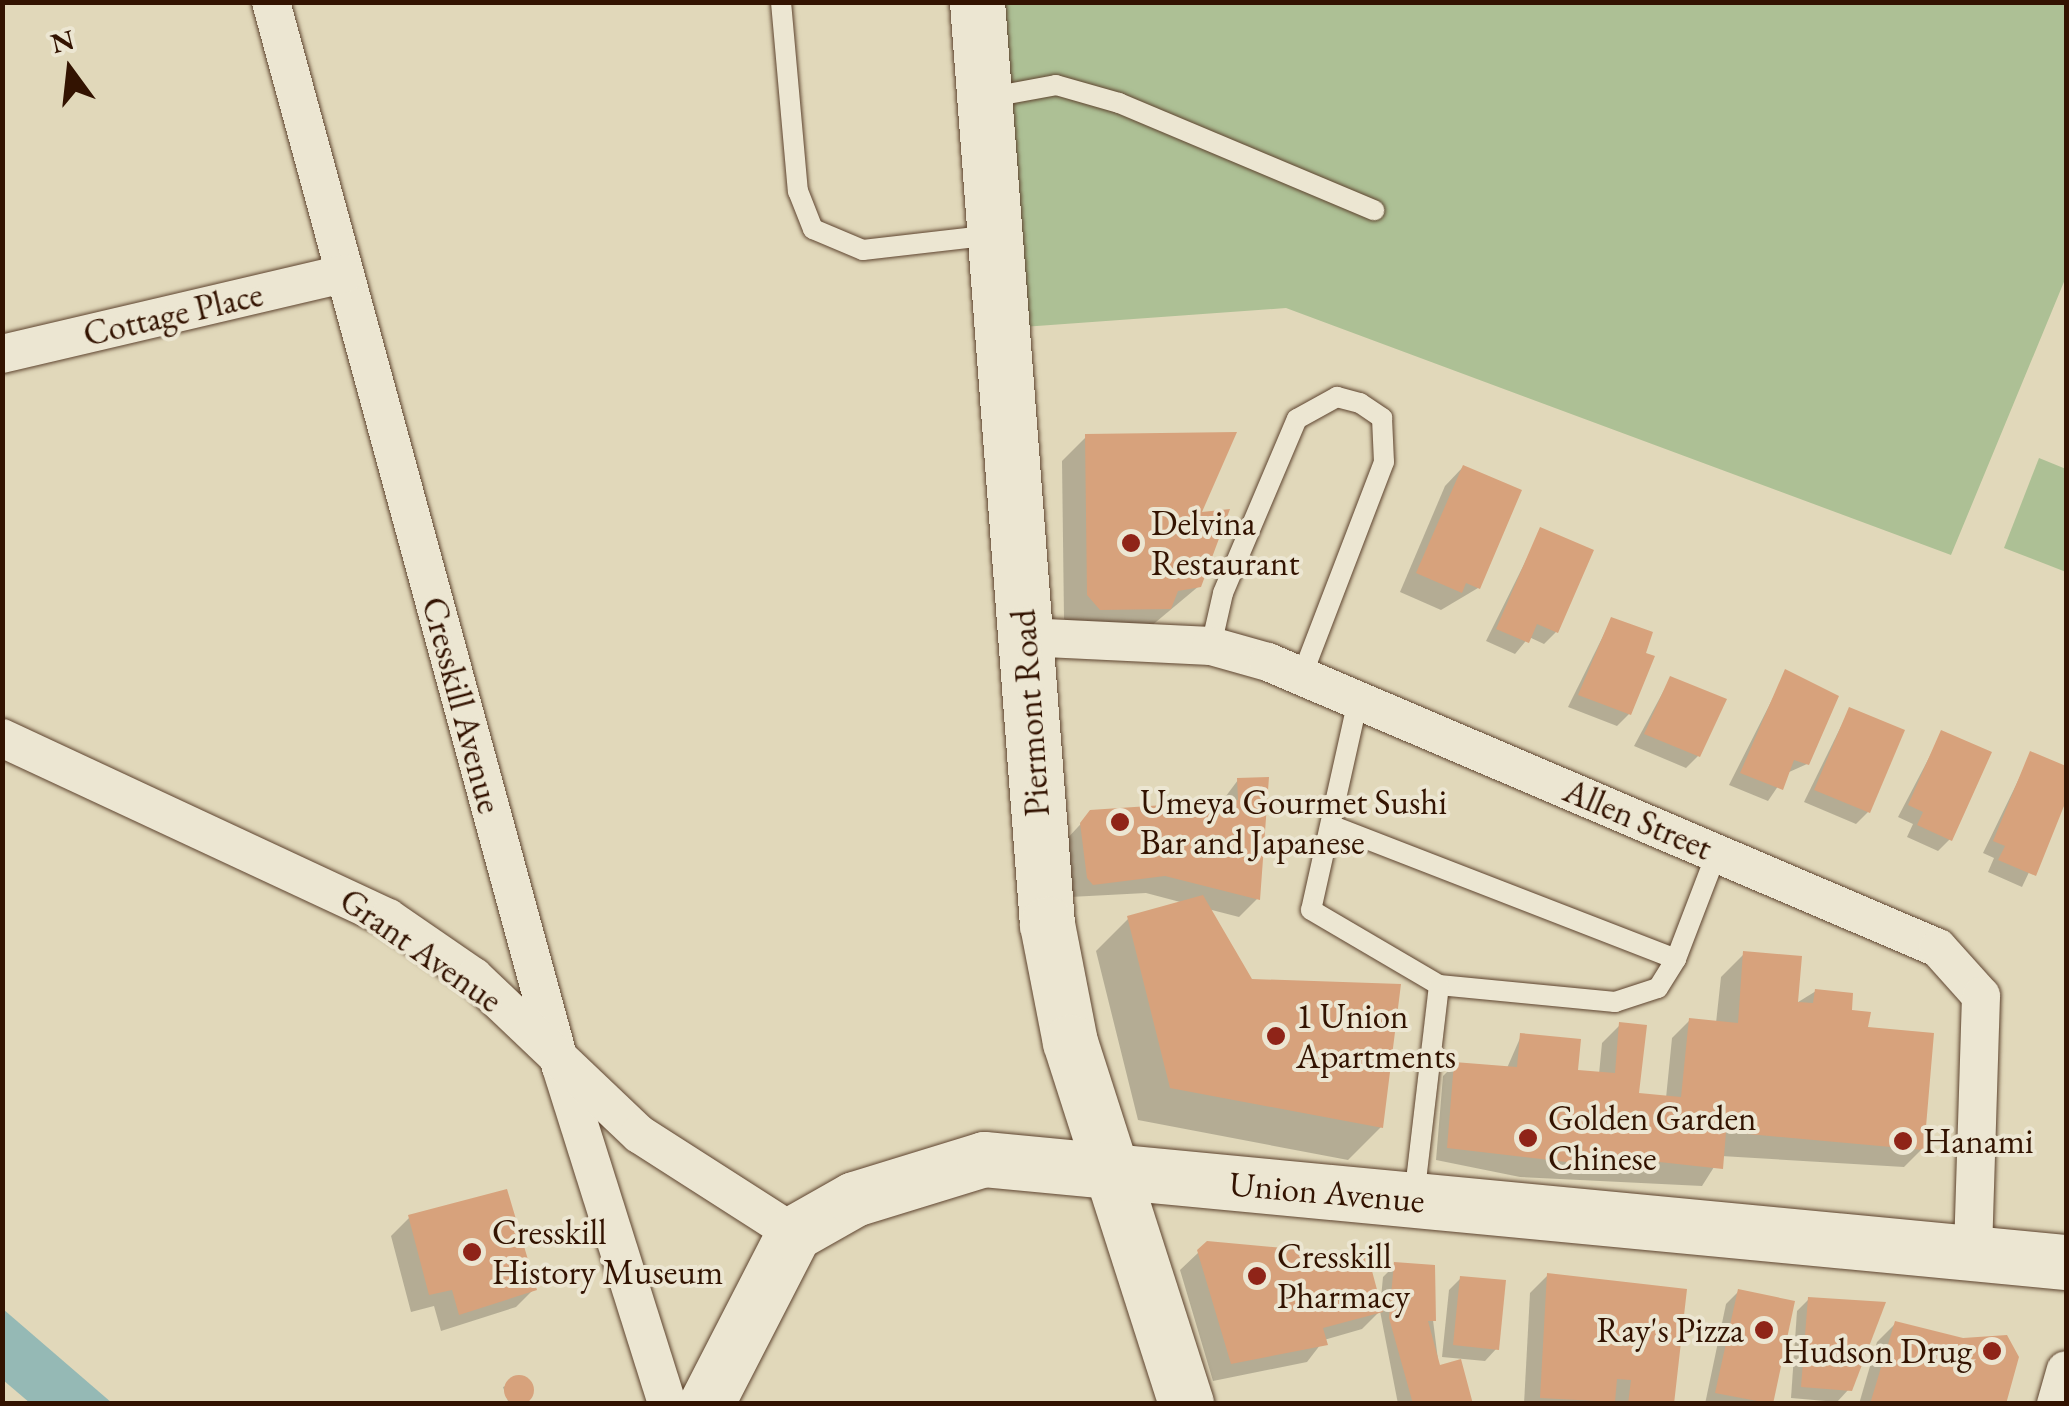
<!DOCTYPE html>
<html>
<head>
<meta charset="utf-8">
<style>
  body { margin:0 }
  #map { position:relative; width:2069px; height:1406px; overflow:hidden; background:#e1d8ba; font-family:"EB Garamond",serif }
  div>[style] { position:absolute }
  .green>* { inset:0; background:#adc095 }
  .water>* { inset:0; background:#95b9b5 }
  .shadow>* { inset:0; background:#0003 }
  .building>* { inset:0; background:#d7a27c }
  .round { border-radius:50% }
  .roads { filter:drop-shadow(0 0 2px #5e442f) drop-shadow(0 0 2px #5e442f) }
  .lane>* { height:20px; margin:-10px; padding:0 10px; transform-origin:10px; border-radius:10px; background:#ece6d2 }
  .street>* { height:38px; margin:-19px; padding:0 19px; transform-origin:19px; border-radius:19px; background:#ece6d2 }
  .secondary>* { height:55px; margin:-27.5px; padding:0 27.5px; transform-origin:27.5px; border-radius:27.5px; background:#ece6d2 }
  .dots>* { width:28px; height:28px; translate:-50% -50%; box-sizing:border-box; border:5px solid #ece6d2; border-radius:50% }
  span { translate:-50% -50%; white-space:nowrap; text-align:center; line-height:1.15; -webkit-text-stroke:8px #ece6d2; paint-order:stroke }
  .street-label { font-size:35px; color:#331301 }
  .poi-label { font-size:35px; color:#331301 }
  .left { translate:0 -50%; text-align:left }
  .right { translate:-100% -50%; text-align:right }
  .frame { position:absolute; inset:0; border:5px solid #331301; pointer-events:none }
  .north { position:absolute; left:20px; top:20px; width:100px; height:100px; -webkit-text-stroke:8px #ece6d2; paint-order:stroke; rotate:345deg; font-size:28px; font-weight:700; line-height:40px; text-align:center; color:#331301 }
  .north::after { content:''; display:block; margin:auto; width:35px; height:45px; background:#331301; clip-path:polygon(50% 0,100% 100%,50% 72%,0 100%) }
</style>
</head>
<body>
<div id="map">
  <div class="green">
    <div style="clip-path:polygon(975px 3px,2066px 3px,2066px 277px,1951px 555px,1286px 308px,996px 329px)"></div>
    <div style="clip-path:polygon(2039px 458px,2066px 469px,2066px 572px,2004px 548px)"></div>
  </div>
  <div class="water">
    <div style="clip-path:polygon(3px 1309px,112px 1403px,30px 1403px,3px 1380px)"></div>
  </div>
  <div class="shadow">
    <div style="clip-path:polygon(1086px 437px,1198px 515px,1199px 586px,1144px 632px,1076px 633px,1064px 619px,1062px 461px)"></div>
    <div style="clip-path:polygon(1463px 467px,1519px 491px,1478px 588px,1441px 610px,1400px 592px,1445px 486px)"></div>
    <div style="clip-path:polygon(1541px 530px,1591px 551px,1556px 632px,1544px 644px,1529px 637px,1515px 654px,1486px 641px)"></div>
    <div style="clip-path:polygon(1611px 620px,1629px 714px,1617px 726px,1568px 707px)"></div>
    <div style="clip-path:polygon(1786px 672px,1807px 764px,1787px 773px,1768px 801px,1729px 785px)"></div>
    <div style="clip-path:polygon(1670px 679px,1698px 756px,1686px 768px,1634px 746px)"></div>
    <div style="clip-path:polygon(1849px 710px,1868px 812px,1856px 824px,1804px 802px)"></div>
    <div style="clip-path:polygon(1942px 733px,1950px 839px,1938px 851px,1907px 837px,1913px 824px,1898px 817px)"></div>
    <div style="clip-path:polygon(2031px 754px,2066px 769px,2066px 794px,2022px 887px,1988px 872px,1994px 858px,1983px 853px)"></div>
    <div style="clip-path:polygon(1238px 780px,1257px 899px,1239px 917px,1208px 909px,1251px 981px,1381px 1127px,1348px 1160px,1138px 1120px,1096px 951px,1129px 918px,1184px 903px,1146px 893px,1070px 897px,1063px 843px,1091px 813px,1220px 804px)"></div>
    <div style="clip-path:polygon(1744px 954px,1795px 1004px,1816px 991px,1866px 1030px,1922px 1149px,1904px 1167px,1721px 1156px,1702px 1186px,1520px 1177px,1436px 1160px,1443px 1076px,1455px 1064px,1507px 1068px,1521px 1036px,1575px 1072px,1599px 1074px,1602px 1043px,1620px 1025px,1636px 1095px,1666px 1098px,1672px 1038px,1690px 1020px,1716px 1023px,1721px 977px)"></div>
    <div style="clip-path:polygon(409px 1218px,534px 1289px,516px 1307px,441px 1331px,434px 1306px,411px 1312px,391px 1236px)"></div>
    <div style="clip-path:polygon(1199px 1252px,1380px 1308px,1383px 1277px,1395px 1265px,1433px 1320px,1439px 1368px,1471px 1404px,1398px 1404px,1380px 1311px,1362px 1329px,1324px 1340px,1307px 1362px,1213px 1381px,1180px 1270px)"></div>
    <div style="clip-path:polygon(1548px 1275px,1672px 1404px,1524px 1404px,1530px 1293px)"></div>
    <div style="clip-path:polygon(1461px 1278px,1497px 1348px,1485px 1361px,1442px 1357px,1449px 1290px)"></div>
    <div style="clip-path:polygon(1738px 1292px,1792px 1303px,1770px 1404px,1705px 1404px,1726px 1304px)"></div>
    <div style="clip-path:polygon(1809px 1299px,1849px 1389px,1837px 1402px,1791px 1398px,1797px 1311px)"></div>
    <div style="clip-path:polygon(1895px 1324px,2003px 1404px,1859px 1404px,1877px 1342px)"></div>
    <div style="clip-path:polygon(523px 1379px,532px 1389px,509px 1404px,503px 1387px)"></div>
  </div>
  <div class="building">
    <div style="clip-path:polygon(1237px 432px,1202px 512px,1230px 509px,1201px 587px,1178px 591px,1171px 609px,1100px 610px,1087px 595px,1085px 434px)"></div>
    <div style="clip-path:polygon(1463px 465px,1522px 490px,1480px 589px,1466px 583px,1462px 593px,1416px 573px)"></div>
    <div style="clip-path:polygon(1540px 527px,1594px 550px,1558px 633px,1537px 624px,1529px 643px,1496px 629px)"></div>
    <div style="clip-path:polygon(1611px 617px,1653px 632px,1646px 653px,1655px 656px,1631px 715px,1578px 695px)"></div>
    <div style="clip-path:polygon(1785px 669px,1839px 696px,1809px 765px,1794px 760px,1783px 790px,1740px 773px)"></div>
    <div style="clip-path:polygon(1670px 676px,1727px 699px,1700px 757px,1644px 734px)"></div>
    <div style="clip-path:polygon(1849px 707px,1905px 730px,1870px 813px,1814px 790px)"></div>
    <div style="clip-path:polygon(1941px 730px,1992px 752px,1952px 841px,1917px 825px,1923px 812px,1908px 805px)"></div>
    <div style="clip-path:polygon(2030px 751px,2066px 766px,2066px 801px,2036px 876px,1998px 860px,2005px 846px,1993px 841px)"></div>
    <div style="clip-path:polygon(1269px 777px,1260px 900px,1165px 876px,1093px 885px,1087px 878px,1080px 823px,1090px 810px,1238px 800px,1237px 778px)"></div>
    <div style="clip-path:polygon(1203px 895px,1252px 979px,1401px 984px,1383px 1128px,1170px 1088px,1127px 916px)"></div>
    <div style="clip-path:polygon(1743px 951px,1802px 956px,1798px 1002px,1813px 1003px,1815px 989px,1853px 993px,1852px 1010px,1871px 1012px,1868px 1027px,1934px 1033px,1924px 1150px,1726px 1132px,1723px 1169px,1632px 1159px,1635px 1170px,1447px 1148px,1454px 1062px,1517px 1067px,1520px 1033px,1581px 1039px,1578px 1070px,1615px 1073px,1619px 1022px,1647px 1025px,1639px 1093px,1681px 1097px,1689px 1018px,1738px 1023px)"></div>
    <div style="clip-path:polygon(507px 1189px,537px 1290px,459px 1315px,452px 1290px,429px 1295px,408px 1215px)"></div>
    <div style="clip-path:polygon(1207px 1241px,1368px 1256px,1383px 1312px,1323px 1328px,1328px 1345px,1231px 1364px,1197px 1250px)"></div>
    <div style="clip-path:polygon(1394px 1262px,1435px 1265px,1436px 1321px,1428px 1321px,1440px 1365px,1461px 1359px,1473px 1404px,1413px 1404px,1389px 1318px)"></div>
    <div style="clip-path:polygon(1547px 1273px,1687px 1289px,1674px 1404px,1628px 1404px,1631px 1380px,1617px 1379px,1615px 1402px,1540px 1398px)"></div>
    <div style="clip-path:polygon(1460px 1276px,1506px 1280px,1499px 1350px,1453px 1345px)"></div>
    <div style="clip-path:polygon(1738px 1289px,1795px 1301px,1773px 1404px,1715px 1393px)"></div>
    <div style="clip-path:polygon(1808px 1297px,1886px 1302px,1852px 1391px,1801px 1387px)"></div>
    <div style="clip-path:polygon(1895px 1321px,1963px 1338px,2007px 1335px,2019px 1357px,2006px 1404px,1870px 1404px)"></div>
    <div class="round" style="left:504px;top:1375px;width:30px;height:30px"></div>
  </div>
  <div class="roads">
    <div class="lane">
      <div style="left:781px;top:2px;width:190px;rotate:84.9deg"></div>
      <div style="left:798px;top:191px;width:41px;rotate:68.5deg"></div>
      <div style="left:813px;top:229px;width:54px;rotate:22.8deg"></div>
      <div style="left:863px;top:250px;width:131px;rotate:-6.6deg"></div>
      <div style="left:986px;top:98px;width:71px;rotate:-10.5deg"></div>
      <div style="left:1056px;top:85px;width:66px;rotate:15.9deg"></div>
      <div style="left:1119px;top:103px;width:277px;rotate:22.8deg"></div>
      <div style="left:1211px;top:646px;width:54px;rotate:-77.2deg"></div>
      <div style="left:1223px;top:593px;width:189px;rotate:-67deg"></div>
      <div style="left:1297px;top:419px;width:46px;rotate:-28.8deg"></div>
      <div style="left:1337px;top:397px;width:24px;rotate:15deg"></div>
      <div style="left:1360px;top:403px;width:27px;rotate:34deg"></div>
      <div style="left:1382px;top:418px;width:44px;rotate:87.4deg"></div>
      <div style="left:1384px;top:462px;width:229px;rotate:111deg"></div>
      <div style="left:1358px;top:700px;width:215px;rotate:102.6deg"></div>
      <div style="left:1311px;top:910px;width:148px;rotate:30.4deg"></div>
      <div style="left:1439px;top:985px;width:177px;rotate:5.5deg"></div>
      <div style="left:1615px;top:1002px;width:45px;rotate:-18deg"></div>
      <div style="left:1658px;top:988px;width:34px;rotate:-58deg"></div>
      <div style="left:1333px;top:826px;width:368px;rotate:21.2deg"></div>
      <div style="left:1676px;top:959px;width:115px;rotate:-69deg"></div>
      <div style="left:1414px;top:1198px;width:214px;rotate:-83.3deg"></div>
    </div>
    <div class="street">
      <div style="left:271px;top:2px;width:1104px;rotate:74.77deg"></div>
      <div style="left:561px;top:1067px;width:353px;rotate:72.5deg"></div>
      <div style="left:2px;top:354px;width:351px;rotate:-13.2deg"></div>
      <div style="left:1025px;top:637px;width:186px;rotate:2.8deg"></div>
      <div style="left:1211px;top:646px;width:59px;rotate:15.7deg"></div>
      <div style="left:1268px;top:662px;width:728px;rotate:23.12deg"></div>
      <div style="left:1938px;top:948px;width:64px;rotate:48.1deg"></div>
      <div style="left:1981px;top:996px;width:256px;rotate:91.8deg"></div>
      <div style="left:2px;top:738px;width:426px;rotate:25deg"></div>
      <div style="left:388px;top:918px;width:104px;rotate:34.5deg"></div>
      <div style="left:474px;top:977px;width:228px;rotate:43.6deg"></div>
      <div style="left:639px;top:1134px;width:184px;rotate:32.6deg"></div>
      <div style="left:2056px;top:1404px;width:35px;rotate:-74deg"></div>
    </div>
    <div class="secondary">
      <div style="left:977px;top:2px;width:925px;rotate:85.66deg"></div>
      <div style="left:1047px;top:924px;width:120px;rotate:79deg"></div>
      <div style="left:1070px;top:1042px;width:380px;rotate:72.2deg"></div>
      <div style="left:706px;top:1404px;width:192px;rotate:-62.8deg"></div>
      <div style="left:794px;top:1233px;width:69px;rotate:-29.5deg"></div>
      <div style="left:854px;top:1199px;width:136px;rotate:-17.1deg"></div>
      <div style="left:984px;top:1159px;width:1087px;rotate:5.44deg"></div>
    </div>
  </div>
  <div class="dots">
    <div style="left:1131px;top:543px;background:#8f2418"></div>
    <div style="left:1120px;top:822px;background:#8f2418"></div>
    <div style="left:1276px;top:1036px;background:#8f2418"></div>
    <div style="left:1528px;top:1138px;background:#8f2418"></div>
    <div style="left:1903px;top:1141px;background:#8f2418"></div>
    <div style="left:472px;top:1252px;background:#8f2418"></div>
    <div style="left:1257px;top:1276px;background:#8f2418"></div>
    <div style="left:1764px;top:1330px;background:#8f2418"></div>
    <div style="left:1992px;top:1351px;background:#8f2418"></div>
  </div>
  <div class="street-label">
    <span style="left:173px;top:314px;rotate:-13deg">Cottage Place</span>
    <span style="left:462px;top:705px;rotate:75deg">Cresskill Avenue</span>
    <span style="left:1030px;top:713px;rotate:-94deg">Piermont Road</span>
    <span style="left:1638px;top:819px;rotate:23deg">Allen Street</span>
    <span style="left:421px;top:950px;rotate:35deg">Grant Avenue</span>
    <span style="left:1327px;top:1192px;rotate:5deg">Union Avenue</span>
  </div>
  <div class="poi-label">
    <span class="left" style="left:1151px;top:543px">Delvina<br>Restaurant</span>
    <span class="left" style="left:1140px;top:822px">Umeya Gourmet Sushi<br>Bar and Japanese</span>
    <span class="left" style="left:1296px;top:1036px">1 Union<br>Apartments</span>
    <span class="left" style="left:1548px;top:1138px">Golden Garden<br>Chinese</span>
    <span class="left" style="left:1923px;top:1141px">Hanami</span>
    <span class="left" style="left:492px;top:1252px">Cresskill<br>History Museum</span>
    <span class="left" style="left:1277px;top:1276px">Cresskill<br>Pharmacy</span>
    <span class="right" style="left:1744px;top:1330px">Ray's Pizza</span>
    <span class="right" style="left:1972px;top:1351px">Hudson Drug</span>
  </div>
  <div class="frame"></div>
  <div class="north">N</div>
</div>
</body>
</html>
